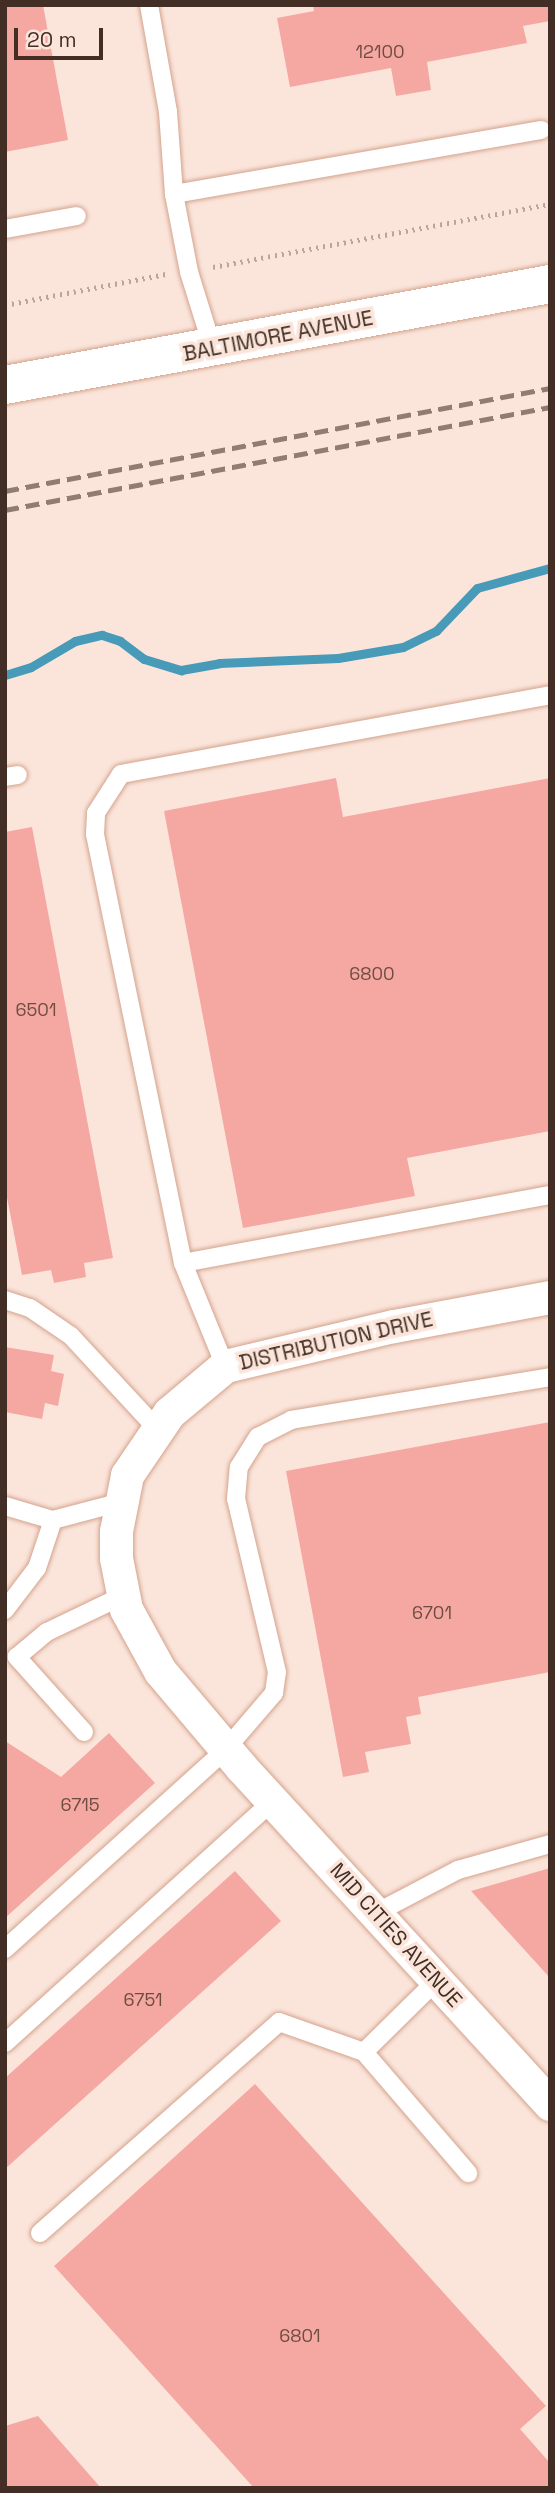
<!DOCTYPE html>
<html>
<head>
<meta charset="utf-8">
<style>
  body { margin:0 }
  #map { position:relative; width:555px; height:2493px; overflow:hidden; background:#fbe5db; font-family:"Space Grotesk",sans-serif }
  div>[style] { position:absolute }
  .stream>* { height:9px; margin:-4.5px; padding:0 4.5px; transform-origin:4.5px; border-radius:4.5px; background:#489ab9 }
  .building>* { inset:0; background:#f5a8a1 }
  .path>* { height:4.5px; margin-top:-2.25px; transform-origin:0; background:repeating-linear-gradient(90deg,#bba59b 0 2px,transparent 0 7px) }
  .roads { filter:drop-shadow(0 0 2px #d4a38c) drop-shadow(0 0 2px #d4a38c) }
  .lane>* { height:18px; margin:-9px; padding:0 9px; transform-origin:9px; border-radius:9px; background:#fff }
  .street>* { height:33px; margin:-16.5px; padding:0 16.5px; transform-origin:16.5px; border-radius:16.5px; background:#fff }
  .primary>* { height:38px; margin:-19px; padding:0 19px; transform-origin:19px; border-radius:19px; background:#fff }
  .rail>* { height:5px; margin-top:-2.5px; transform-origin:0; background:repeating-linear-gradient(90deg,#917c72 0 14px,transparent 0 21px) }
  span { translate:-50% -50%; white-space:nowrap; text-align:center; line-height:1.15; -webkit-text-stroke:7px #fbe5db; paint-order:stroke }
  .number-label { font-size:18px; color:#6f4c43 }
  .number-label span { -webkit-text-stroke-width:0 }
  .street-label { font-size:21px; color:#422e24 }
  .frame { position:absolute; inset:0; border:7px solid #422e24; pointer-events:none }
  .scale { position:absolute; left:14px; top:28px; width:89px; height:32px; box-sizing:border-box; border:4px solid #422e24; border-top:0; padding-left:9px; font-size:21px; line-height:24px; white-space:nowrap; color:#422e24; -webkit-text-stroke:5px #fbe5db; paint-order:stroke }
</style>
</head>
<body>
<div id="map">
  <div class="stream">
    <div style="left:5px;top:675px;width:27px;rotate:-17deg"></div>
    <div style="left:31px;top:667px;width:51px;rotate:-30.6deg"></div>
    <div style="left:75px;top:641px;width:28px;rotate:-13deg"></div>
    <div style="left:102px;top:635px;width:19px;rotate:18deg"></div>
    <div style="left:120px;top:641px;width:30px;rotate:37deg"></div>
    <div style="left:144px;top:659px;width:39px;rotate:17deg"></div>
    <div style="left:181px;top:670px;width:39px;rotate:-10deg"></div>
    <div style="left:219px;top:663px;width:119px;rotate:-2.4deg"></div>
    <div style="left:338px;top:658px;width:66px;rotate:-9.6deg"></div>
    <div style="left:403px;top:647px;width:37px;rotate:-26deg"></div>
    <div style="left:436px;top:631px;width:59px;rotate:-46.4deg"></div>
    <div style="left:477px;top:588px;width:76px;rotate:-15.3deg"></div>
  </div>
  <div class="building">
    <div style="clip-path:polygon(5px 5px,43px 5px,68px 140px,5px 152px)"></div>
    <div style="clip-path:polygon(313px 5px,550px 5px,550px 21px,523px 26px,527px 43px,427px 62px,431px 90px,396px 96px,391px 68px,290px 87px,277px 18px,314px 11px)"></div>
    <div style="clip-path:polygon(336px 778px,343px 817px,550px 778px,550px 1131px,407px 1158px,415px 1196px,243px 1228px,164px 811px)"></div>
    <div style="clip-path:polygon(32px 827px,113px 1258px,84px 1263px,86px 1277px,54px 1283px,51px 1270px,22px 1275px,5px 1187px,5px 832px)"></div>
    <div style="clip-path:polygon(5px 1347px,54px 1355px,51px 1371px,64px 1374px,58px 1406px,45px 1403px,42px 1419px,5px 1412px)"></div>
    <div style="clip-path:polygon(550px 1422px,550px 1672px,418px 1697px,421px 1714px,406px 1717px,411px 1744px,365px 1752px,369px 1772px,343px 1777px,286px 1471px)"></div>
    <div style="clip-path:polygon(109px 1733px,155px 1783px,5px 1918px,5px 1741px,61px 1777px)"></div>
    <div style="clip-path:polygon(550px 1868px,550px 1978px,471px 1891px)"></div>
    <div style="clip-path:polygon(235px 1871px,281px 1921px,5px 2169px,5px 2078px)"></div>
    <div style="clip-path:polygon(255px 2084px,546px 2406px,520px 2429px,550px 2463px,550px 2488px,254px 2488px,54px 2266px)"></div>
    <div style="clip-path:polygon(38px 2416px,101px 2488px,5px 2488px,5px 2426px)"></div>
  </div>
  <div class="path">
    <div style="left:213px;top:267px;width:343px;rotate:-10.6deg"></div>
    <div style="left:5px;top:305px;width:164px;rotate:-10.9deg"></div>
  </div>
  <div class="roads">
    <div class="lane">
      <div style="left:149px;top:5px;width:109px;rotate:79.9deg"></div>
      <div style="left:168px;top:112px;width:82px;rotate:85.8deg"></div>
      <div style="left:174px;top:194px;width:79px;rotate:79.1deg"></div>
      <div style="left:189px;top:272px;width:81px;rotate:72.7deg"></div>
      <div style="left:174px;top:194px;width:373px;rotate:-9.9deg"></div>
      <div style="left:5px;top:229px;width:73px;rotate:-10.2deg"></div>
      <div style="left:5px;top:777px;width:13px;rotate:-9deg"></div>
      <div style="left:183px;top:1263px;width:373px;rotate:-10.5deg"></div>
      <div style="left:5px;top:1300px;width:26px;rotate:18deg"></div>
      <div style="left:30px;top:1308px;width:50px;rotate:34.3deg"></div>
      <div style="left:71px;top:1336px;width:127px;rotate:47.2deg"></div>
      <div style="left:225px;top:1366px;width:111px;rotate:-112.2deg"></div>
      <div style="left:183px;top:1263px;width:438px;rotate:-101.6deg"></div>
      <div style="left:95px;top:834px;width:21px;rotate:-87deg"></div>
      <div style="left:96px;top:813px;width:46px;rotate:-57.3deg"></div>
      <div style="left:121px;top:774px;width:436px;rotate:-10.4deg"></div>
      <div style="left:5px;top:1506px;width:50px;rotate:16.3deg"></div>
      <div style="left:53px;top:1520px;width:51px;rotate:108.4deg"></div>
      <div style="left:37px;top:1568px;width:53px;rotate:127.3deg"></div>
      <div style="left:53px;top:1520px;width:70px;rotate:-14.8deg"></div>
      <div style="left:84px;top:1732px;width:101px;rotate:-131.8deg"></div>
      <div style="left:17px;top:1657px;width:39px;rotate:-40deg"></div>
      <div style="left:47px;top:1632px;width:83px;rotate:-25.6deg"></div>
      <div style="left:376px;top:1913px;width:93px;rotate:-27.7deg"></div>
      <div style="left:458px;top:1870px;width:96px;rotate:-15.8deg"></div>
      <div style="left:5px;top:1949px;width:298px;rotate:-42.1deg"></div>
      <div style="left:226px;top:1749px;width:74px;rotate:-49.4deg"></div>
      <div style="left:274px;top:1693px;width:21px;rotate:-82deg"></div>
      <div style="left:277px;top:1672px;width:178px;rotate:-103.3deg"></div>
      <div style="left:236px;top:1499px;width:32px;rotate:-85deg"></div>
      <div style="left:239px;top:1467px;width:36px;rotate:-58deg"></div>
      <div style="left:258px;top:1437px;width:37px;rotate:-27deg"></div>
      <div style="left:291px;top:1420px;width:263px;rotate:-9.4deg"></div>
      <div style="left:5px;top:2043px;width:361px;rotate:-42.1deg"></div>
      <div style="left:364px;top:2052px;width:160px;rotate:49.3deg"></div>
      <div style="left:40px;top:2233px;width:319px;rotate:-41.4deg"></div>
      <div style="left:279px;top:2022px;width:90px;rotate:19.4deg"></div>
      <div style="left:364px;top:2052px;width:101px;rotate:-44.6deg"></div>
    </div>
    <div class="street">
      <div style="left:550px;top:1297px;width:160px;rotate:169.5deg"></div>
      <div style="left:393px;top:1326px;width:173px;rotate:166.6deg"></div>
      <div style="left:225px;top:1366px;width:73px;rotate:140deg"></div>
      <div style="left:169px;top:1413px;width:75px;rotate:124.1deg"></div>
      <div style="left:127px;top:1475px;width:57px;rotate:101.1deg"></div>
      <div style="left:116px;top:1531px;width:27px;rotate:90deg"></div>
      <div style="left:116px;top:1558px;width:52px;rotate:78.9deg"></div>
      <div style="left:126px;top:1609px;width:71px;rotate:61.3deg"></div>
      <div style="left:160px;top:1671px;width:127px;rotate:49.8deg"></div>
      <div style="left:242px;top:1768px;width:456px;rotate:47.5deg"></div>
    </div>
    <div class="primary">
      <div style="left:5px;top:385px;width:554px;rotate:-10.5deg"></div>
    </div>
  </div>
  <div class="rail">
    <div style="left:5px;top:491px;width:555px;rotate:-10.7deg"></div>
    <div style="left:5px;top:510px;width:555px;rotate:-10.7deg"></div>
  </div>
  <div class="number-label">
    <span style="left:380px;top:52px">12100</span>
    <span style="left:372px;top:974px">6800</span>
    <span style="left:36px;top:1010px">6501</span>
    <span style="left:432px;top:1613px">6701</span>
    <span style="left:80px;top:1805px">6715</span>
    <span style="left:143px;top:2000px">6751</span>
    <span style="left:300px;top:2336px">6801</span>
  </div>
  <div class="street-label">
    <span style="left:278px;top:336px;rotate:-11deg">BALTIMORE AVENUE</span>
    <span style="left:336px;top:1341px;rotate:-13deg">DISTRIBUTION DRIVE</span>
    <span style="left:396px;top:1935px;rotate:48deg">MID CITIES AVENUE</span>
  </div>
  <div class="frame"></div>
  <div class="scale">20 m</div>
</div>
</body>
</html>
